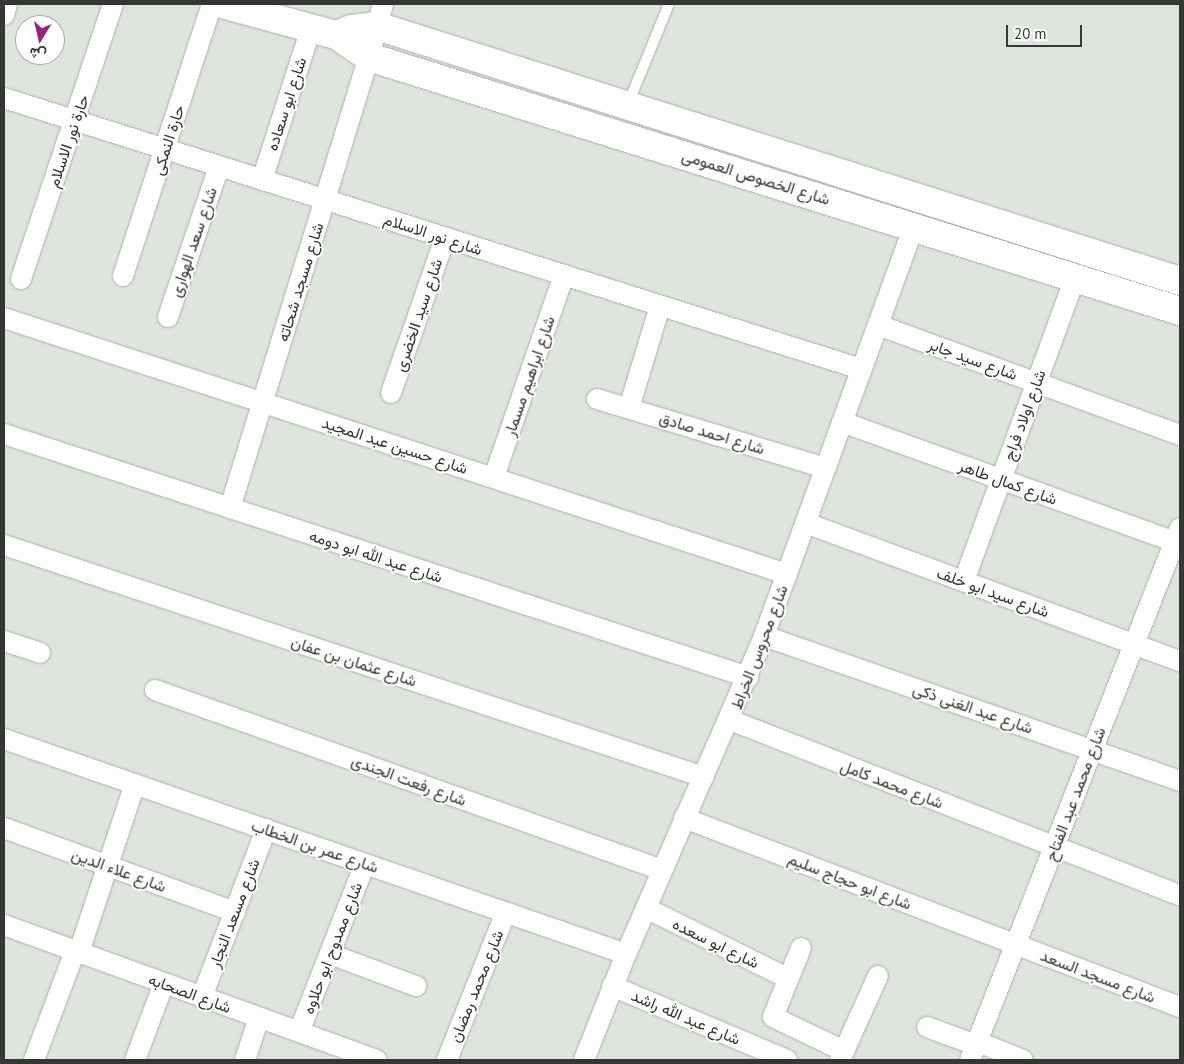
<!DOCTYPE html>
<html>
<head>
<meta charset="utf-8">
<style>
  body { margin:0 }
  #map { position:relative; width:1184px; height:1064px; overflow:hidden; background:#dee5dd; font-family:"PT Sans",Vazirmatn,sans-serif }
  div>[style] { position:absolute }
  .roads { filter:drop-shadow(0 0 1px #acb2aa) drop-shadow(0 0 1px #acb2aa) }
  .lane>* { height:10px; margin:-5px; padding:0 5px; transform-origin:5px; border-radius:5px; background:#fff }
  .street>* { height:20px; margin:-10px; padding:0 10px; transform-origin:10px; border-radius:10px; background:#fff }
  .secondary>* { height:28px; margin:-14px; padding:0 14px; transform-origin:14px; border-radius:14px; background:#fff }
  span { translate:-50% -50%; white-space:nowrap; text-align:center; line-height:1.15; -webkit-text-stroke:4px #fff; paint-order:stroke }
  .street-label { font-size:16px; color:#353734 }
  .frame { position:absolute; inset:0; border:5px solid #353734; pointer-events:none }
  .north { position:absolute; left:15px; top:15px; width:50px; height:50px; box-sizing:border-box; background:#fff; border:1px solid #aeafae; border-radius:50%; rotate:189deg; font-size:14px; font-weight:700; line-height:20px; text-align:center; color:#353734 }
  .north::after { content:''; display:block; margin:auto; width:18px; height:22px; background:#992480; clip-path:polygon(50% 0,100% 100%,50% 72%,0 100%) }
  .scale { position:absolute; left:1006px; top:25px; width:76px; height:22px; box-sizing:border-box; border:2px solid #353734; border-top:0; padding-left:6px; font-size:15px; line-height:18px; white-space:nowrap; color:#353734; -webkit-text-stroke:4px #fff; paint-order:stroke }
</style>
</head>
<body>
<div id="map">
  <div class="roads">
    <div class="lane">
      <div style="left:628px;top:104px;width:108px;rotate:-67.7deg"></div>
    </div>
    <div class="street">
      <div style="left:4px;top:15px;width:11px;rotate:-75deg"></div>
      <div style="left:4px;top:98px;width:899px;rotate:17.55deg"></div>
      <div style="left:262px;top:180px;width:160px;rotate:-72.1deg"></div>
      <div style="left:123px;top:276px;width:286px;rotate:-71.9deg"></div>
      <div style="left:21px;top:279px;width:290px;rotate:-71.5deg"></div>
      <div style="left:168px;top:317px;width:159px;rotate:-71.3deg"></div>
      <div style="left:4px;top:318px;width:824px;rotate:18.11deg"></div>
      <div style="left:878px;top:325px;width:321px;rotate:20deg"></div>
      <div style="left:391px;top:393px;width:164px;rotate:-70.8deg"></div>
      <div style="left:597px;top:399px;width:239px;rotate:16.8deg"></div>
      <div style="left:629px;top:408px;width:107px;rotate:-73.1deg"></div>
      <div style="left:842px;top:422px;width:354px;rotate:19.8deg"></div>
      <div style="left:4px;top:434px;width:783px;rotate:18.09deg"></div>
      <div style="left:494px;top:477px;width:214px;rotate:-70.9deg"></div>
      <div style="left:230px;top:508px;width:472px;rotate:-72.9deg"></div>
      <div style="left:369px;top:57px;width:55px;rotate:-75.2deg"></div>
      <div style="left:806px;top:523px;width:399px;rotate:20.3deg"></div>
      <div style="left:4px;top:545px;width:737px;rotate:18.34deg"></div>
      <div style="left:964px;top:581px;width:324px;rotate:-69.9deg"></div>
      <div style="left:764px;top:636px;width:441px;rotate:19.2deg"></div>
      <div style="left:4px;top:641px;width:38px;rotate:18deg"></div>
      <div style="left:155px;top:690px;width:538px;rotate:19.55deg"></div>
      <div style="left:730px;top:720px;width:483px;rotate:21.3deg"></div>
      <div style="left:4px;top:739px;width:658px;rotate:19.07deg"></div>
      <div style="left:684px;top:818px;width:531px;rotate:20.86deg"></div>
      <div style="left:4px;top:828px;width:246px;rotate:20deg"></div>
      <div style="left:646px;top:908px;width:157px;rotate:26.4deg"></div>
      <div style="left:4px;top:925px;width:396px;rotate:19.9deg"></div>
      <div style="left:801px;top:948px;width:74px;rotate:112.1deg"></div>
      <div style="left:773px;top:1017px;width:79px;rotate:25.6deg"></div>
      <div style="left:79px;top:952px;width:177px;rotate:-71.6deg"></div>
      <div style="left:330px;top:954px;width:92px;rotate:20.4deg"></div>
      <div style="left:612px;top:986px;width:190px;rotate:22.9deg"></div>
      <div style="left:202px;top:997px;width:180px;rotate:-69.1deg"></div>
      <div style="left:927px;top:1027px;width:52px;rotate:20.2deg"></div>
      <div style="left:299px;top:1032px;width:180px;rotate:-68.6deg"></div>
      <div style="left:978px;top:1042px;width:48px;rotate:21.8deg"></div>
      <div style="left:34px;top:1060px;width:116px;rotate:-69.4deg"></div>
      <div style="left:135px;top:1060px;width:82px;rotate:-69.4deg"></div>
      <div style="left:245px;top:1060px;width:44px;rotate:-71.6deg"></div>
      <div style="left:447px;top:1060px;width:159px;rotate:-68.3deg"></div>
      <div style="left:584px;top:1060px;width:114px;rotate:-68.4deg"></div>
      <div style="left:626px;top:954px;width:347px;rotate:-66.5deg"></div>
      <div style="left:764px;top:636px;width:437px;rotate:-69.9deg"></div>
      <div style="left:840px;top:1060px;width:92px;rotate:-65.7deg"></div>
      <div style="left:970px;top:1060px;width:572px;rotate:-68.46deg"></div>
    </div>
    <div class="secondary">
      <div style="left:222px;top:4px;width:118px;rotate:15.2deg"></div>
      <div style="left:336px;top:35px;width:40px;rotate:34deg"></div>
      <div style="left:369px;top:57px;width:850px;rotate:17.39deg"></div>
      <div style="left:336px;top:35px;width:17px;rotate:-21deg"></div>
      <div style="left:352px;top:29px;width:25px;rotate:-7deg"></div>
      <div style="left:377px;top:26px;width:843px;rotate:17.62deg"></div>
    </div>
  </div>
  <div class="street-label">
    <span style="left:286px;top:104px;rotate:-72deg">شارع ابو سعاده</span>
    <span style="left:168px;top:140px;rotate:-72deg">حارة النمكى</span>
    <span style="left:68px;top:141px;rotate:-71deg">حارة نور الاسلام</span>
    <span style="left:756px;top:177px;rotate:17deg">شارع الخصوص العمومى</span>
    <span style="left:433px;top:234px;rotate:18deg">شارع نور الاسلام</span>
    <span style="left:193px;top:242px;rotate:-71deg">شارع سعد الهوارى</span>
    <span style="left:300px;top:282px;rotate:-73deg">شارع مسجد شحاته</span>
    <span style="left:418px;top:315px;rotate:-71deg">شارع سيد الخضرى</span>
    <span style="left:973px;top:359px;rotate:20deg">شارع سيد جابر</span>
    <span style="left:529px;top:376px;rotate:-71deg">شارع ابراهيم مسمار</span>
    <span style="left:1024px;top:415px;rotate:-70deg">شارع اولاد فراج</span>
    <span style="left:712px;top:433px;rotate:17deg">شارع احمد صادق</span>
    <span style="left:395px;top:445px;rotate:18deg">شارع حسين عبد المجيد</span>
    <span style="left:1008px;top:482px;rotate:20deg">شارع كمال طاهر</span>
    <span style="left:376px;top:556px;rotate:18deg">شارع عبد الله ابو دومه</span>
    <span style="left:993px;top:592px;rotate:20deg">شارع سيد ابو خلف</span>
    <span style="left:759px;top:647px;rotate:-69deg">شارع محروس الخراط</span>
    <span style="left:354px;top:661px;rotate:18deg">شارع عثمان بن عفان</span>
    <span style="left:973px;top:708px;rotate:19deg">شارع عبد الغنى ذكى</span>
    <span style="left:409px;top:780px;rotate:20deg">شارع رفعت الجندى</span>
    <span style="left:892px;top:784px;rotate:21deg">شارع محمد كامل</span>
    <span style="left:1075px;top:794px;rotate:-69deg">شارع محمد عبد الفتاح</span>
    <span style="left:315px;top:846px;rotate:19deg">شارع عمر بن الخطاب</span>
    <span style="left:119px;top:870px;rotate:20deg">شارع علاء الدين</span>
    <span style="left:850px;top:881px;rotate:21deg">شارع ابو حجاج سليم</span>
    <span style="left:234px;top:913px;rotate:-69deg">شارع مسعد النجار</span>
    <span style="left:716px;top:943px;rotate:26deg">شارع ابو سعده</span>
    <span style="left:332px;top:948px;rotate:-69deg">شارع ممدوح ابو حلاوه</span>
    <span style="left:1098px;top:976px;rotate:21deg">شارع مسجد السعد</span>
    <span style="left:476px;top:986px;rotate:-68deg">شارع محمد رمضان</span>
    <span style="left:190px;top:993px;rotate:20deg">شارع الصحابه</span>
    <span style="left:686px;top:1017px;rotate:23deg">شارع عبد الله راشد</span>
  </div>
  <div class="frame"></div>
  <div class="north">ش</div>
  <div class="scale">20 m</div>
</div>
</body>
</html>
